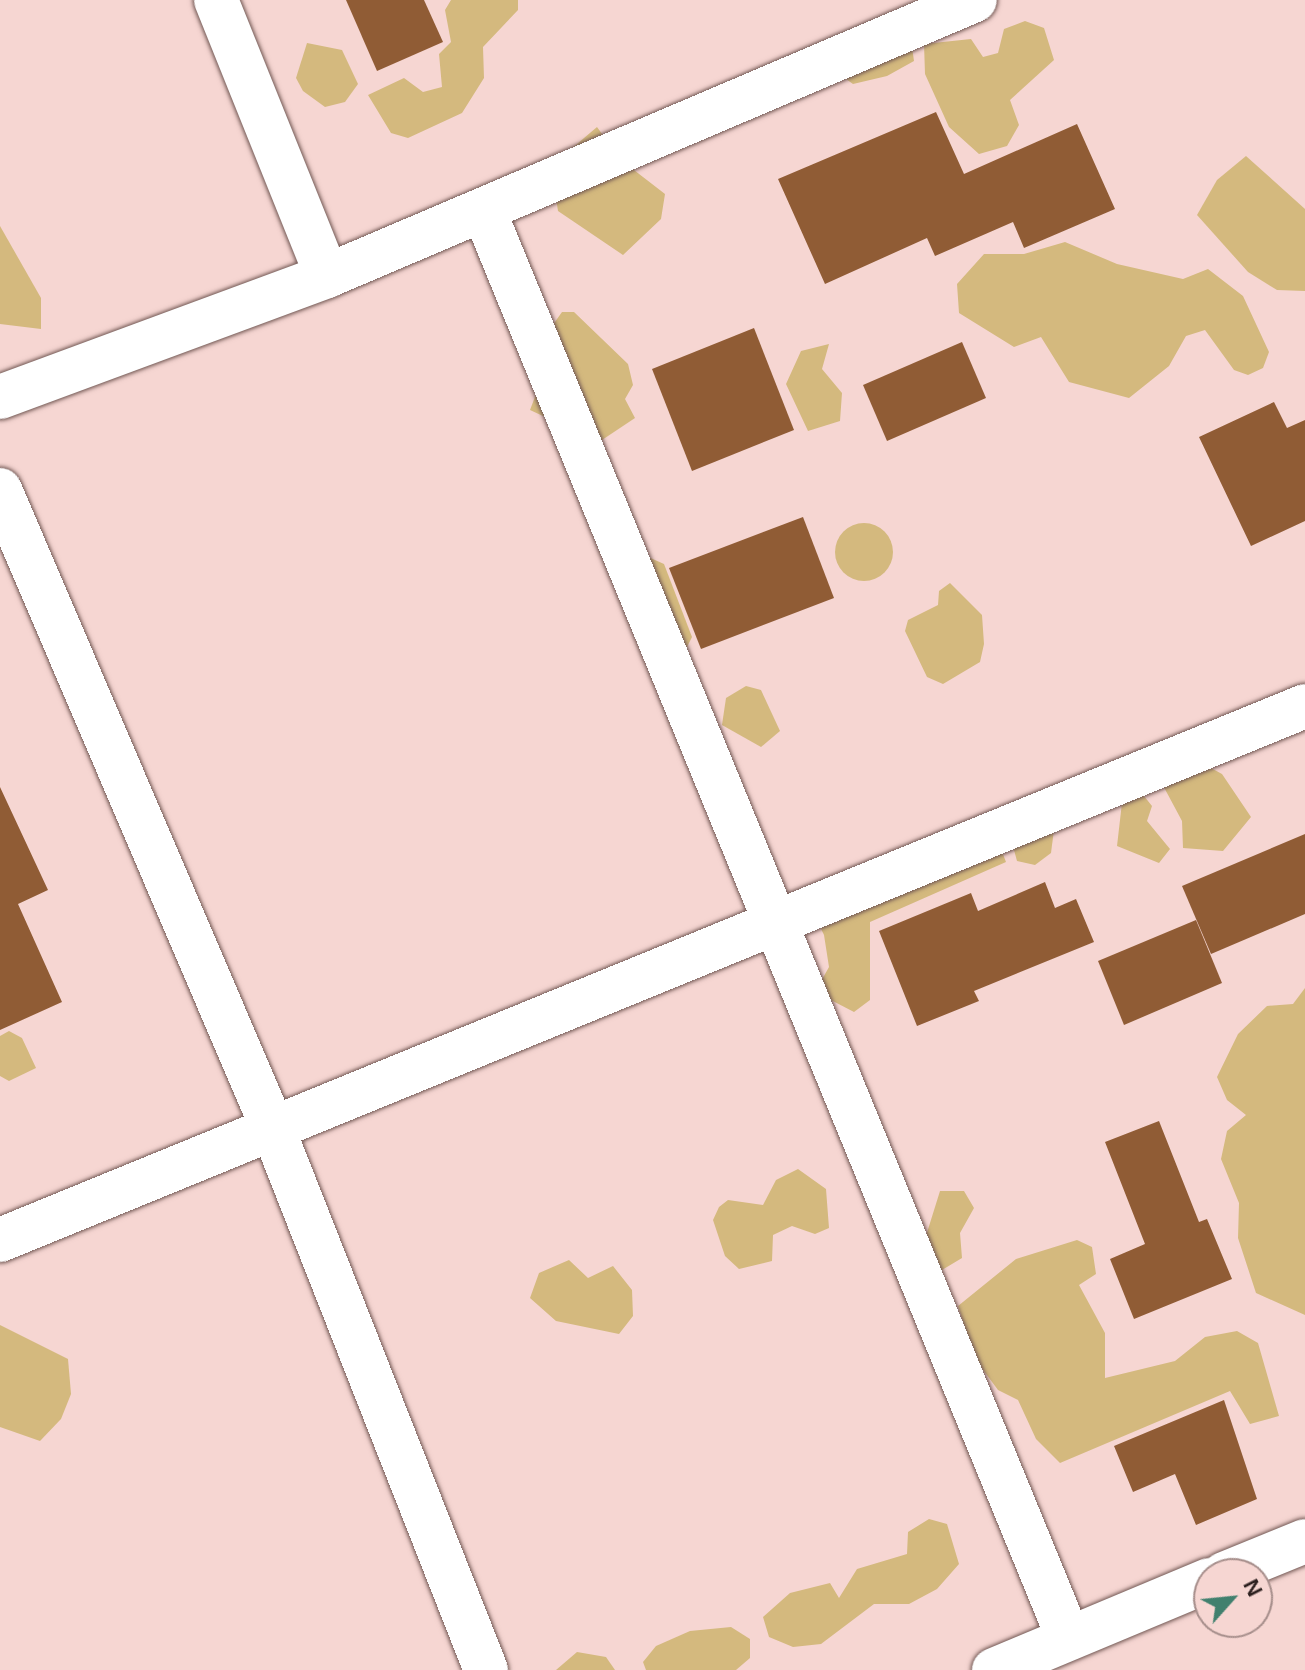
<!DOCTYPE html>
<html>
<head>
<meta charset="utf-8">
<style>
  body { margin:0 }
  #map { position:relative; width:1305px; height:1670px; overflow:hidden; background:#f6d6d2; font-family:Arial,sans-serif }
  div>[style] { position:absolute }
  .green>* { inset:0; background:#d4b97e }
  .round { border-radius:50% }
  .building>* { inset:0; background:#905c35 }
  .roads { filter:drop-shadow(0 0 2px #725854) drop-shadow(0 0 2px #725854) }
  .street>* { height:44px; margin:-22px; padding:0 22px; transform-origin:22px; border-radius:22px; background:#fff }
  span { translate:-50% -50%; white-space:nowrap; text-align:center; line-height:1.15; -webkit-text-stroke:8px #f6d6d2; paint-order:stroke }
  .north { position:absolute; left:1193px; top:1558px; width:80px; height:80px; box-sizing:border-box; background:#f6d6d2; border:2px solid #a68e8b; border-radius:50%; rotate:63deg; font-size:22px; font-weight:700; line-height:32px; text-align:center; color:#2d2120 }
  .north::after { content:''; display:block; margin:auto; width:28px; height:36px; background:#41806e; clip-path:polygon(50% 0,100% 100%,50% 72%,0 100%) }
</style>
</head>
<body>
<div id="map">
  <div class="green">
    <div style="clip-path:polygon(451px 0,518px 0,518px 10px,483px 47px,484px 78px,462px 113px,408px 138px,391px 133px,368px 95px,404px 78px,423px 92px,442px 87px,439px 54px,451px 42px,445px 10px)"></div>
    <div style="clip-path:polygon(1025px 21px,1044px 28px,1054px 60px,1010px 100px,1019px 125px,1007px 146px,979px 154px,949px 127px,925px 74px,924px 44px,971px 39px,983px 57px,998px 53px,1004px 29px)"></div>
    <div style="clip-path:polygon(307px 43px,342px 50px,358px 84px,345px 102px,325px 107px,303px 91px,296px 78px)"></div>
    <div style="clip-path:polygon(912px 47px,914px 61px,887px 76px,853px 84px,839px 74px)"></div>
    <div style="clip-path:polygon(597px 127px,621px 160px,665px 194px,661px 219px,623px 255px,558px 211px,551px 166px)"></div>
    <div style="clip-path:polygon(1246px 156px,1305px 209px,1305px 291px,1277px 290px,1248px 272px,1197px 215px,1217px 180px)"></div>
    <div style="clip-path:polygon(0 226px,41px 298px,41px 329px,0 324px)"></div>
    <div style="clip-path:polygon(1065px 242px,1117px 264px,1183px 279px,1208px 269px,1243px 296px,1269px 352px,1263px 368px,1248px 375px,1234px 370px,1205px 330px,1186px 336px,1169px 366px,1129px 398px,1069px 382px,1041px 337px,1014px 347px,959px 313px,957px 284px,984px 254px,1024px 254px)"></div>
    <div style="clip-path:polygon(562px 312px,574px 312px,628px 364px,633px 385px,625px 399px,635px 418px,599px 442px,530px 410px,546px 368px,545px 336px)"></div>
    <div style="clip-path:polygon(829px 344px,822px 369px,842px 393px,840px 421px,808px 431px,786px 384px,801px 351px)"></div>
    <div class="round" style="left:835px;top:523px;width:58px;height:58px"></div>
    <div style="clip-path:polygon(646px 556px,664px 564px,692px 637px,680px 661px)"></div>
    <div style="clip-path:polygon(950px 583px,982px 615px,984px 644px,980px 662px,943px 684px,927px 677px,905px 631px,908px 620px,938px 605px,939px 591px)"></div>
    <div style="clip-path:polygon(746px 686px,761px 690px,780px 731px,761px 747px,722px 725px,726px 698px)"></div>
    <div style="clip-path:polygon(1198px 761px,1222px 774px,1251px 817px,1223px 851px,1183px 848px,1182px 821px,1159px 778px)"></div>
    <div style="clip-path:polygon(1136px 786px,1152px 806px,1147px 821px,1170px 849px,1159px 863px,1117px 846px,1123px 794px)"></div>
    <div style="clip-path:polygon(1056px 814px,1051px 853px,1035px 865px,1017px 861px,1008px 828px)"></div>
    <div style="clip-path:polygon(997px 839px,1006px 862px,870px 922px,870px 1000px,854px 1012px,827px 998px,820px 983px,829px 967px,824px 935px,809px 904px)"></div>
    <div style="clip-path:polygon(1305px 988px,1305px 1315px,1256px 1293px,1238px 1238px,1239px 1203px,1221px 1159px,1227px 1131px,1246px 1115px,1227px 1100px,1217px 1077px,1238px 1034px,1267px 1006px,1293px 1004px)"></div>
    <div style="clip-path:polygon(9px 1031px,22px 1038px,36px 1068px,9px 1081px,0 1076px,0 1036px)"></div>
    <div style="clip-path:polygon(798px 1169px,826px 1189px,829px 1228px,815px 1234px,792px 1226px,773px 1235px,772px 1261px,739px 1269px,725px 1256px,713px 1220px,719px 1207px,728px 1200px,763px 1205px,776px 1180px)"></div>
    <div style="clip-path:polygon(940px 1191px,964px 1191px,974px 1208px,960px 1233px,962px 1258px,937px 1273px,925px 1239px)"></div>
    <div style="clip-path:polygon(1077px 1240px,1092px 1247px,1096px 1274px,1079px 1285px,1105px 1333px,1105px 1378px,1175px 1361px,1205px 1337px,1237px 1331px,1258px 1343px,1279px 1416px,1250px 1424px,1230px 1391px,1060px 1463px,1036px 1439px,1018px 1400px,998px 1390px,975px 1359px,958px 1306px,1016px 1259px)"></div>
    <div style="clip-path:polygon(569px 1260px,588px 1278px,613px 1266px,632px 1290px,633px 1316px,619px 1334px,556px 1321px,530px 1298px,539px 1273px)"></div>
    <div style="clip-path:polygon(0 1325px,68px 1359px,71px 1394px,61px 1419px,40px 1441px,0 1427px)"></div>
    <div style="clip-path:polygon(929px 1519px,947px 1524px,959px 1564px,937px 1589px,909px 1604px,874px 1604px,821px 1644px,793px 1647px,769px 1637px,763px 1617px,790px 1593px,830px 1583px,839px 1598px,857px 1569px,907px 1554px,908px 1532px)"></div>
    <div style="clip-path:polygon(731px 1627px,750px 1639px,750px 1658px,736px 1670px,646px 1670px,643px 1662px,656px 1646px,690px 1631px)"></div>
    <div style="clip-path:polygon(577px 1652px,606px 1657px,615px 1670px,556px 1670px)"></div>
  </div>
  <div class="building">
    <div style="clip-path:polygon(346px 0,424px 0,443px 42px,377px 71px)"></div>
    <div style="clip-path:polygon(936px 112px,964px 174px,1077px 124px,1115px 209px,1024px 248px,1013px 222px,935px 256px,927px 238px,825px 284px,778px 179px)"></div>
    <div style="clip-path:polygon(754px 328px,794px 430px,692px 471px,652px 369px)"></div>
    <div style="clip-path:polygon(962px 342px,986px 398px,887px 441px,863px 385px)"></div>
    <div style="clip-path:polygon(1274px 402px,1287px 428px,1305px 420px,1305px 521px,1251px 546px,1199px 437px)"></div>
    <div style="clip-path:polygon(803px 517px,834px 598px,701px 649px,669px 568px)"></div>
    <div style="clip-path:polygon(0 787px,48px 890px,18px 904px,62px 1002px,0 1030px)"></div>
    <div style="clip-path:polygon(1305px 834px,1305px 914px,1211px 954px,1182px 886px)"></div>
    <div style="clip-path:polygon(1045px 882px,1055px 908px,1076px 899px,1094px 942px,974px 991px,979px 1001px,917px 1026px,879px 931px,971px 893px,978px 911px)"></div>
    <div style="clip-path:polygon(1196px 920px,1222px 983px,1124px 1025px,1098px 961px)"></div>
    <div style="clip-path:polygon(1159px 1121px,1199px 1222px,1207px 1219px,1232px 1279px,1134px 1319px,1110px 1259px,1145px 1244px,1105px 1142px)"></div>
    <div style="clip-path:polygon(1224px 1400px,1257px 1499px,1196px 1525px,1175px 1474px,1133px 1492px,1114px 1446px)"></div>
  </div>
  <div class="roads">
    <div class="street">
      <div style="left:216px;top:0;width:297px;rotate:68.1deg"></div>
      <div style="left:484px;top:211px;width:1541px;rotate:67.73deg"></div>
      <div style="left:0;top:397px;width:349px;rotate:-20.3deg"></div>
      <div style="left:327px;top:276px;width:704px;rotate:-23.07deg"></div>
      <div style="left:0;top:490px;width:689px;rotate:66.86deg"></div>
      <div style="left:271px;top:1124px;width:587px;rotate:68.51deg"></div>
      <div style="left:0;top:1240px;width:1410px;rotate:-22.25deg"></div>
      <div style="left:1224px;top:1574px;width:87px;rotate:-22.2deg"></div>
      <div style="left:994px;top:1670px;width:233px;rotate:-22.7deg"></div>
    </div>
  </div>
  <div class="north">N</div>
</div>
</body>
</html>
